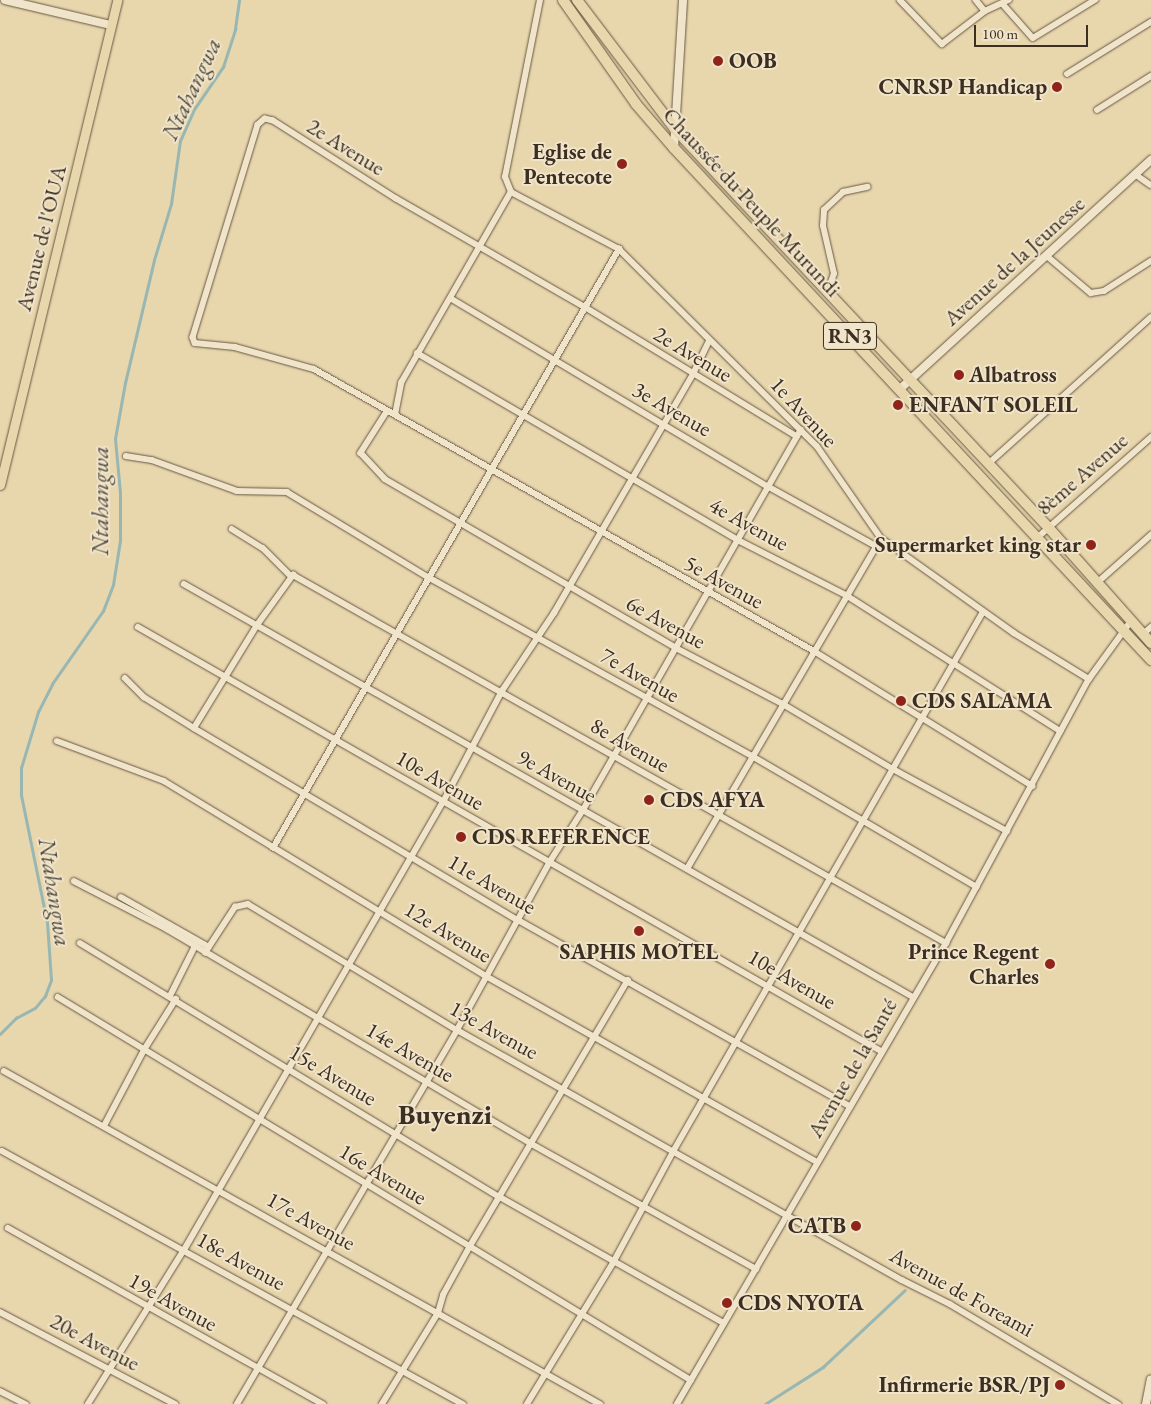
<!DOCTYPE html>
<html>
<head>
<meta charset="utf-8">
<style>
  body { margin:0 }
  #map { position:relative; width:1151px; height:1404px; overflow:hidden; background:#e8d6ad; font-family:"EB Garamond",serif }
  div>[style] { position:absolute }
  .stream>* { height:2.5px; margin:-1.25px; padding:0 1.25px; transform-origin:1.25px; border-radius:1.25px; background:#99b7b2 }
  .roads { filter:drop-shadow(0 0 1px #675843) drop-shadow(0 0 1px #675843) }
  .minor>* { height:5.5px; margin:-2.75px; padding:0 2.75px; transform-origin:2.75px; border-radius:2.75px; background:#f0e4ca }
  .tertiary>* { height:8px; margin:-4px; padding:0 4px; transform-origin:4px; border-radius:4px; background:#f0e4ca }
  .primary>* { height:9px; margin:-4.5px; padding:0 4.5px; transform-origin:4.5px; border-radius:4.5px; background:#e8d6ad }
  .trunk>* { height:10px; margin:-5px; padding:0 5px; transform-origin:5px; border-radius:5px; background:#e8d6ad }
  .dots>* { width:14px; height:14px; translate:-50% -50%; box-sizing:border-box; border:2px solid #f0e4ca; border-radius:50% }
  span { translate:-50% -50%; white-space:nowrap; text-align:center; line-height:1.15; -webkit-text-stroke:4px #f0e4ca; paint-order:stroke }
  .shield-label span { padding:1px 4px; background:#f0e4ca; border:1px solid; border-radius:4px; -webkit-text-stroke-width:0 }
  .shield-label { font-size:21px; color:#3c2e20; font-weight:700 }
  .poi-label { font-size:22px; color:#3c2e20; font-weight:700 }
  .left { translate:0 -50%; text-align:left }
  .right { translate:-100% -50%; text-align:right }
  .street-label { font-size:22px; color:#3c2e20 }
  .water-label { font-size:24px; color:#4f493d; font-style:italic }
  .district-label { font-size:28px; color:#3c2e20; font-weight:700 }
  .scale { position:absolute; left:974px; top:25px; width:114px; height:22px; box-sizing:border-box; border:2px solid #3c2e20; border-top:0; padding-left:6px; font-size:15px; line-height:18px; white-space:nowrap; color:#3c2e20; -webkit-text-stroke:4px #f0e4ca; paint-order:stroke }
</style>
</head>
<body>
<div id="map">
  <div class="stream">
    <div style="left:0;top:1034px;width:23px;rotate:-45deg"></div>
    <div style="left:16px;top:1018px;width:21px;rotate:-28deg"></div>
    <div style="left:35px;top:1008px;width:16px;rotate:-50deg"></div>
    <div style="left:45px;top:996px;width:17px;rotate:-69deg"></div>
    <div style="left:51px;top:980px;width:57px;rotate:-94deg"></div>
    <div style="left:47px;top:923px;width:131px;rotate:-101.5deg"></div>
    <div style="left:21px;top:795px;width:27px;rotate:-90deg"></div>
    <div style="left:21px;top:768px;width:59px;rotate:-73.1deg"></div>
    <div style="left:38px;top:712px;width:31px;rotate:-63deg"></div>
    <div style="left:52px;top:684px;width:89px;rotate:-55.1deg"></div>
    <div style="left:103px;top:611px;width:28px;rotate:-69deg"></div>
    <div style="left:113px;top:585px;width:45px;rotate:-81deg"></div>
    <div style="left:120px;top:541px;width:48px;rotate:-90deg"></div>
    <div style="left:120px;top:493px;width:54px;rotate:-95.3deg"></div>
    <div style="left:115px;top:439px;width:57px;rotate:-79.9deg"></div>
    <div style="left:125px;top:383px;width:126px;rotate:-76.7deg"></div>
    <div style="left:154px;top:260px;width:59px;rotate:-73.1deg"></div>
    <div style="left:171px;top:204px;width:64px;rotate:-81.9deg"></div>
    <div style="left:180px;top:141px;width:36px;rotate:-66deg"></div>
    <div style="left:195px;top:108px;width:50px;rotate:-55.7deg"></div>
    <div style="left:223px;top:67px;width:40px;rotate:-72deg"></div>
    <div style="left:235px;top:29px;width:29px;rotate:-82deg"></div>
    <div style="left:765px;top:1404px;width:69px;rotate:-32.5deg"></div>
    <div style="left:823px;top:1367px;width:112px;rotate:-43.2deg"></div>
  </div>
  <div class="roads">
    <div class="minor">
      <div style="left:900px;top:0;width:61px;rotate:46.3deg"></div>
      <div style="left:942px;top:44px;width:54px;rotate:-37.5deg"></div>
      <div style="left:985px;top:11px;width:26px;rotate:-25deg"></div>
      <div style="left:976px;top:0;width:14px;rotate:51deg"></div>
      <div style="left:1003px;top:4px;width:45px;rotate:48.6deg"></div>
      <div style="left:1033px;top:38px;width:73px;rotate:-31.5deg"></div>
      <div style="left:1067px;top:74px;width:99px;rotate:-31.8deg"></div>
      <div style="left:1097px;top:110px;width:64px;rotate:-32.2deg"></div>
      <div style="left:1135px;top:174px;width:19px;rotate:35deg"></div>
      <div style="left:511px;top:192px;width:122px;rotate:27.8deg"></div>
      <div style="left:619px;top:249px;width:279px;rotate:44.9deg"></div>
      <div style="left:817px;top:446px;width:112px;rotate:55.2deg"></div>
      <div style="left:881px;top:538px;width:163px;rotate:35.5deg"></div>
      <div style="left:1014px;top:633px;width:88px;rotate:31.5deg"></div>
      <div style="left:1046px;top:255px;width:59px;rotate:40.2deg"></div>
      <div style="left:1091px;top:293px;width:13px;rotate:-9deg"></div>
      <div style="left:1104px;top:291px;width:56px;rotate:-32.6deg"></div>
      <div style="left:828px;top:291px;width:18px;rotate:-71deg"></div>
      <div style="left:834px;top:274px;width:49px;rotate:-102.9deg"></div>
      <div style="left:823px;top:226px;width:16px;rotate:-86deg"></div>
      <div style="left:824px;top:210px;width:26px;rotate:-43deg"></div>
      <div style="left:843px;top:192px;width:25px;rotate:-12deg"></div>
      <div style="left:452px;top:299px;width:369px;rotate:30.7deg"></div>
      <div style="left:769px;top:487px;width:122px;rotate:28.9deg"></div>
      <div style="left:417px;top:353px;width:371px;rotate:30.2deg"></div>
      <div style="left:738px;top:540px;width:121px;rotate:27deg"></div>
      <div style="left:846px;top:595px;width:254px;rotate:32.4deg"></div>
      <div style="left:387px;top:412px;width:49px;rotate:122.4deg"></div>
      <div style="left:361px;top:453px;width:35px;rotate:47deg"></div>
      <div style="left:385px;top:479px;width:337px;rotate:30.1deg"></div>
      <div style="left:676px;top:648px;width:121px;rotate:27.6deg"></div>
      <div style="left:783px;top:704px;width:128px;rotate:30.6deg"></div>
      <div style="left:893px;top:769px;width:130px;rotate:28.5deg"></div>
      <div style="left:395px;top:415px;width:33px;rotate:-79deg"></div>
      <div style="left:401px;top:383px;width:220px;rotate:-60.1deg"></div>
      <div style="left:511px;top:192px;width:16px;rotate:-112deg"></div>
      <div style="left:505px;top:177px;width:180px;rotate:-78.8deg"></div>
      <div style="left:797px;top:437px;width:250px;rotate:-148.6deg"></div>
      <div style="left:584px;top:307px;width:217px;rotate:-150.1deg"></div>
      <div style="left:396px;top:199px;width:146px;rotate:-147.6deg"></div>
      <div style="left:273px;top:121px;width:8px;rotate:-166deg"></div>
      <div style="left:265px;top:119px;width:9px;rotate:139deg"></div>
      <div style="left:258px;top:125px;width:222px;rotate:107deg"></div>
      <div style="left:193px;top:337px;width:6px;rotate:72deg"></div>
      <div style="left:195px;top:343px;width:40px;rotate:5.7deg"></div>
      <div style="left:235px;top:347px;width:82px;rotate:15.6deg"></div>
      <div style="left:314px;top:369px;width:574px;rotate:29.42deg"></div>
      <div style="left:814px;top:651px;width:257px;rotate:31.7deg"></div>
      <div style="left:126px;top:456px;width:26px;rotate:9deg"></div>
      <div style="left:152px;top:460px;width:90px;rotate:20deg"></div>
      <div style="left:237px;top:491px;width:50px;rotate:1.1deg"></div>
      <div style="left:287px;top:492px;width:165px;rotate:31.1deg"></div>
      <div style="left:428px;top:577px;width:370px;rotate:28.9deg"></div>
      <div style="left:752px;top:756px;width:260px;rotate:30.2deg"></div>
      <div style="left:988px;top:464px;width:219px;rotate:-42deg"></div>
      <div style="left:232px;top:529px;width:36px;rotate:32deg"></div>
      <div style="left:263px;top:548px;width:40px;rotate:45deg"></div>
      <div style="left:1037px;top:538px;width:152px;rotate:-41.5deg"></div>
      <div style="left:1098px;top:582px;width:71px;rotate:-41.6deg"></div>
      <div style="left:184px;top:584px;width:838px;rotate:29.53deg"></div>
      <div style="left:138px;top:627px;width:855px;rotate:29.71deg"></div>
      <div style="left:1143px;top:634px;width:11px;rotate:-41deg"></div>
      <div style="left:125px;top:678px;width:27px;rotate:45deg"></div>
      <div style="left:144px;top:697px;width:59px;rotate:31.8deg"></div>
      <div style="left:194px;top:728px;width:377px;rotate:30.7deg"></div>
      <div style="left:518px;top:920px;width:381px;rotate:29.3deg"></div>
      <div style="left:194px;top:728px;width:121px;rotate:-58.5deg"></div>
      <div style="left:257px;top:625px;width:62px;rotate:-54.2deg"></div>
      <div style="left:293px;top:575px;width:750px;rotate:29.4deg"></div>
      <div style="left:57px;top:741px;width:114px;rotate:20.5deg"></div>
      <div style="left:164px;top:781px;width:376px;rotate:31.2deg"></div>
      <div style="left:486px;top:976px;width:380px;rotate:29.3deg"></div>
      <div style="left:273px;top:848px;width:692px;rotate:-59.99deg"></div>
      <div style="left:687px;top:869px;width:378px;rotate:-59.6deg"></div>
      <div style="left:74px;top:881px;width:105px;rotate:27.3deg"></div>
      <div style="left:167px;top:929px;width:421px;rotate:30.5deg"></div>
      <div style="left:530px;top:1143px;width:259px;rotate:29.1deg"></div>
      <div style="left:121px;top:897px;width:101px;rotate:29.6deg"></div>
      <div style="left:80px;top:943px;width:491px;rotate:31.2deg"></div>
      <div style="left:500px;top:1197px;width:257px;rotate:29.4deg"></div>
      <div style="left:205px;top:953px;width:55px;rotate:-56.9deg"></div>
      <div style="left:235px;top:907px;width:13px;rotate:-13deg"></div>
      <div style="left:248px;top:904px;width:244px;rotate:31.1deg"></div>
      <div style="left:457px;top:1030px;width:510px;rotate:29.33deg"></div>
      <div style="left:902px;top:1280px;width:54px;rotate:26.6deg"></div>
      <div style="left:950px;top:1304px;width:196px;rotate:30.8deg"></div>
      <div style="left:170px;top:996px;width:56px;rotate:-63.4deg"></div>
      <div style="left:58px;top:997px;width:740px;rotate:31.18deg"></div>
      <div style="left:4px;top:1071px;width:683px;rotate:29.19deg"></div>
      <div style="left:104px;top:1126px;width:86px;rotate:-62.2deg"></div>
      <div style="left:144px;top:1050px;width:60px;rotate:-57.9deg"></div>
      <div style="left:2px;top:1151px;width:526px;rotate:28.76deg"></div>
      <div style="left:8px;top:1228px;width:361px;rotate:29.2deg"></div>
      <div style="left:0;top:1312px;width:198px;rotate:27.7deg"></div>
      <div style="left:0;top:1391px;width:29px;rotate:27deg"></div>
      <div style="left:88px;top:1404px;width:181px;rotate:-58.1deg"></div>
      <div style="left:184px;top:1250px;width:517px;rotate:-59.97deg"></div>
      <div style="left:443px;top:802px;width:126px;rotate:-62deg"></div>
      <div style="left:502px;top:691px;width:94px;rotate:-56.3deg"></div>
      <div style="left:554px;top:613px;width:276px;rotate:-59.8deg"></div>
      <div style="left:693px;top:374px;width:37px;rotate:-64deg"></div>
      <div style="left:237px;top:1404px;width:434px;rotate:-59.5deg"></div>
      <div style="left:457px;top:1030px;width:191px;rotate:-61.1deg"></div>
      <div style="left:549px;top:863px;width:63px;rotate:-57.3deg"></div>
      <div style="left:583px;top:810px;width:438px;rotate:-60.2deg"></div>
      <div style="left:382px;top:1404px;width:107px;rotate:-58.4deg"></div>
      <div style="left:438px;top:1313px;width:19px;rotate:-74deg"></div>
      <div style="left:443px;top:1295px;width:56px;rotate:-61.1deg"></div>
      <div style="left:470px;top:1246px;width:309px;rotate:-59.3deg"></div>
      <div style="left:527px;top:1404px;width:165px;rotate:-58.6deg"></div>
      <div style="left:613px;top:1263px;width:128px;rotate:-61.6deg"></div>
      <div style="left:674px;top:1150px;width:620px;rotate:-60.13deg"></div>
      <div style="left:677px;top:1404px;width:534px;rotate:-59.74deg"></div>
      <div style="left:946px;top:943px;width:300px;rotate:-61.6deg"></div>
      <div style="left:1089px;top:679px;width:72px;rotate:-54.1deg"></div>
    </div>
    <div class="tertiary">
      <div style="left:5px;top:0;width:109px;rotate:13.3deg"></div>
      <div style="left:674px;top:148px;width:148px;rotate:-86.5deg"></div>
      <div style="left:900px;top:389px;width:340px;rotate:-42.4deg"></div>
      <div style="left:1146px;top:1404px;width:25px;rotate:-79deg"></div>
    </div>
    <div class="primary">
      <div style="left:0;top:485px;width:499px;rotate:-76.4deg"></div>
    </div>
    <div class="trunk">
      <div style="left:563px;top:0;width:127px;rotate:54.9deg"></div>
      <div style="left:636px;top:104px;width:58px;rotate:49.2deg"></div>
      <div style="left:674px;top:148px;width:700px;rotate:47.03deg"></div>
      <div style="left:577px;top:0;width:161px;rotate:52.8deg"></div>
      <div style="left:674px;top:128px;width:547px;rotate:46.85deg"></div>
      <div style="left:1048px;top:527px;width:155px;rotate:48.4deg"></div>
    </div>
  </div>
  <div class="dots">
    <div style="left:718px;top:61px;background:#8f2418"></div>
    <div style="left:1057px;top:87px;background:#8f2418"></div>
    <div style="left:622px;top:164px;background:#8f2418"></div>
    <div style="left:959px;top:375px;background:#8f2418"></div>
    <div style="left:898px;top:405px;background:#8f2418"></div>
    <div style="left:1091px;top:545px;background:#8f2418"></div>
    <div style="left:901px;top:701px;background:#8f2418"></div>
    <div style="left:649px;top:800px;background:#8f2418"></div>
    <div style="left:461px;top:837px;background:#8f2418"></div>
    <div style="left:639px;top:931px;background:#8f2418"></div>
    <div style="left:1050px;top:964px;background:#8f2418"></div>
    <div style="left:856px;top:1226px;background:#8f2418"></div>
    <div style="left:727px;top:1303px;background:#8f2418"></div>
    <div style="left:1060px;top:1385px;background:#8f2418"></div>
  </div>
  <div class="shield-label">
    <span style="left:850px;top:336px">RN3</span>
  </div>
  <div class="poi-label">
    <span class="left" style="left:729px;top:61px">OOB</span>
    <span class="right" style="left:1047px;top:87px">CNRSP Handicap</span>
    <span class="right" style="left:612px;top:164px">Eglise de<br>Pentecote</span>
    <span class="left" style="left:969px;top:375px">Albatross</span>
    <span class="left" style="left:909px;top:405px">ENFANT SOLEIL</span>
    <span class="right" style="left:1081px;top:545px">Supermarket king star</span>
    <span class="left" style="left:912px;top:701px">CDS SALAMA</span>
    <span class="left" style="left:660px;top:800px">CDS AFYA</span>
    <span class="left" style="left:472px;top:837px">CDS REFERENCE</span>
    <span class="right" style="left:1039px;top:964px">Prince Regent<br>Charles</span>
    <span style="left:639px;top:952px">SAPHIS MOTEL</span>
    <span class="right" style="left:846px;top:1226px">CATB</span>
    <span class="left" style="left:738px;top:1303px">CDS NYOTA</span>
    <span class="right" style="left:1050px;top:1385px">Infirmerie BSR/PJ</span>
  </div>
  <div class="street-label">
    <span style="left:346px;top:147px;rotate:32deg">2e Avenue</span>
    <span style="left:752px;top:202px;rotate:47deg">Chaussée du Peuple Murundi</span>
    <span style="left:41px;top:238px;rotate:-76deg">Avenue de l'OUA</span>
    <span style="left:1014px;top:261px;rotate:-42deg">Avenue de la Jeunesse</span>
    <span style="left:693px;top:354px;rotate:31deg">2e Avenue</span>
    <span style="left:672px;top:409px;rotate:30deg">3e Avenue</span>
    <span style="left:804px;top:412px;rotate:47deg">1e Avenue</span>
    <span style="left:1082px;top:474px;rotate:-41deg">8ème Avenue</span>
    <span style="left:749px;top:524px;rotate:29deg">4e Avenue</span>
    <span style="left:724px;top:582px;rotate:29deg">5e Avenue</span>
    <span style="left:666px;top:622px;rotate:29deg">6e Avenue</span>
    <span style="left:640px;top:675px;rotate:30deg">7e Avenue</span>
    <span style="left:630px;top:745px;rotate:30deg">8e Avenue</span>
    <span style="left:557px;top:776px;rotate:29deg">9e Avenue</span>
    <span style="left:440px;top:780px;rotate:30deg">10e Avenue</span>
    <span style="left:492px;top:884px;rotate:30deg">11e Avenue</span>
    <span style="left:448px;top:932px;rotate:31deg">12e Avenue</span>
    <span style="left:792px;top:979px;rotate:30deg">10e Avenue</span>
    <span style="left:494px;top:1030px;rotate:29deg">13e Avenue</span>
    <span style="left:410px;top:1052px;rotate:30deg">14e Avenue</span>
    <span style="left:852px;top:1068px;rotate:-60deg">Avenue de la Santé</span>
    <span style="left:333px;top:1075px;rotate:31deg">15e Avenue</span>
    <span style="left:383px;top:1174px;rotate:31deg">16e Avenue</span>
    <span style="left:311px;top:1221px;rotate:29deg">17e Avenue</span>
    <span style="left:241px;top:1261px;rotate:29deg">18e Avenue</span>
    <span style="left:962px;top:1292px;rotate:29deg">Avenue de Foreami</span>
    <span style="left:173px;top:1302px;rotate:29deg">19e Avenue</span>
    <span style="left:95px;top:1342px;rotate:28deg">20e Avenue</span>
  </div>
  <div class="water-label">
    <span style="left:191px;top:89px;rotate:-65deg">Ntahangwa</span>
    <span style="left:100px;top:501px;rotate:-90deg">Ntahangwa</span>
    <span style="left:55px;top:892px;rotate:81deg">Ntahangwa</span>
  </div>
  <div class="district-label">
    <span style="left:445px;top:1114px">Buyenzi</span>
  </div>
  <div class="scale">100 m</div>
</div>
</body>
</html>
